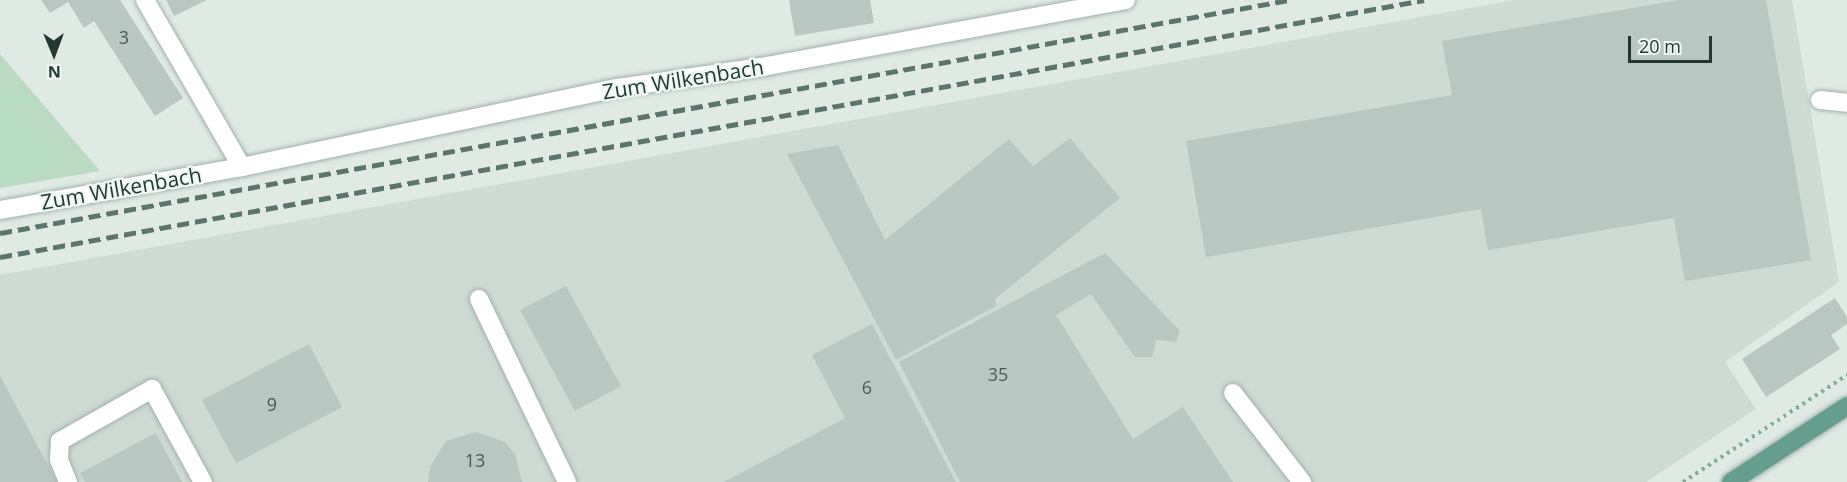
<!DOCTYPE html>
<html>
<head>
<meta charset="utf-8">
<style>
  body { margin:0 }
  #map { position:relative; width:1847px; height:482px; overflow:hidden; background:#dfeae5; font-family:"Open Sans",sans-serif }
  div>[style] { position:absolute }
  .built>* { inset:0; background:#cedad4 }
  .green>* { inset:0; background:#b9dbc1 }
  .building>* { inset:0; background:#b8c7c1 }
  .path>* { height:4px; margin-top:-2px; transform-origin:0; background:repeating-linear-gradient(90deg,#81ac9e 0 3px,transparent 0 7.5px) }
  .roads { filter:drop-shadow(0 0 2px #a2b1ac) drop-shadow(0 0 2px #a2b1ac) }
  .minor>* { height:18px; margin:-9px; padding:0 9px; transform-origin:9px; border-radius:9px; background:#fff }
  .major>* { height:18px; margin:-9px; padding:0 9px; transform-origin:9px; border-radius:9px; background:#659e8e }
  .rail>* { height:4.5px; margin-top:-2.25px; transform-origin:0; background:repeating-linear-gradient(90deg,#5b756e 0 12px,transparent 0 18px) }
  span { translate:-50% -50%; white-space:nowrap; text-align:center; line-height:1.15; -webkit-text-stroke:4.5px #eff7f3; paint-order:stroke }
  .number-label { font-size:18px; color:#475c56 }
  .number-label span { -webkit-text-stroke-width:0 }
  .street-label { font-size:21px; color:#213932 }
  .north { position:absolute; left:24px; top:24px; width:60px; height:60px; -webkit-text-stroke:4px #eff7f3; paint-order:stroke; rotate:179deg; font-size:16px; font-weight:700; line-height:24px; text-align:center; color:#213932 }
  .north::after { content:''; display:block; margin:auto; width:21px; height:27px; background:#213932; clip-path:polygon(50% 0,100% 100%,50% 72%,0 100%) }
  .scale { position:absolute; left:1628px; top:36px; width:84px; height:27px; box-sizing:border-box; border:3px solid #213932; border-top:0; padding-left:8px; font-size:18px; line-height:21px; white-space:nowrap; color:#213932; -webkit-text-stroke:4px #eff7f3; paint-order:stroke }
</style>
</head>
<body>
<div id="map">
  <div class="built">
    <div style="clip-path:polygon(1514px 0,1792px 0,1839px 282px,1725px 362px,1756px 409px,1646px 482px,0 482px,0 275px)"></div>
  </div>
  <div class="green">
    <div style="clip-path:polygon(0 54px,100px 171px,0 188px)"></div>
  </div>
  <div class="building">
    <div style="clip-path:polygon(41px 0,120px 0,183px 98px,155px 116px,94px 21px,84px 28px,68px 2px,50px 13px)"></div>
    <div style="clip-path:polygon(166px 0,207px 0,174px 16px)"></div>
    <div style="clip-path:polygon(789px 0,870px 0,874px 23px,795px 36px)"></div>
    <div style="clip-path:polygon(1679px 0,1766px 0,1811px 260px,1685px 281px,1674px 218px,1488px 250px,1481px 209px,1206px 257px,1186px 141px,1452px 95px,1442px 41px)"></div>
    <div style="clip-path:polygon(1070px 138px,1120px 198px,995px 299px,996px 306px,896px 360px,787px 154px,838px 145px,885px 240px,1009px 139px,1033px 166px)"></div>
    <div style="clip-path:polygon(1105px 253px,1180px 331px,1176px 342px,1156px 340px,1152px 357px,1135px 357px,1091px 294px,1056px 315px,1133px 439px,1183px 407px,1233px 482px,960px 482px,899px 362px)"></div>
    <div style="clip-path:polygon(566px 286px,621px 386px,575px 411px,520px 310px)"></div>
    <div style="clip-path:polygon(1835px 298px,1847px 317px,1847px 324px,1831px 335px,1840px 349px,1766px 397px,1742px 359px)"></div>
    <div style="clip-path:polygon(872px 324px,956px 482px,724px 482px,845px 418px,812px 355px)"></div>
    <div style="clip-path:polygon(309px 344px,342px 407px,236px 463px,202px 400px)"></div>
    <div style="clip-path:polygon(0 376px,57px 482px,0 482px)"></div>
    <div style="clip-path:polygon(476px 432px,505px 442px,515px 454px,522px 482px,428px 482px,430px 467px,446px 441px)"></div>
    <div style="clip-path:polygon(156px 433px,182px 482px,85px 482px,80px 473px)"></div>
  </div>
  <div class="path">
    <div style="left:1683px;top:482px;width:196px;rotate:-33.1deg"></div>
  </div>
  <div class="roads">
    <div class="minor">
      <div style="left:145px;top:0;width:193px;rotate:59.9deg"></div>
      <div style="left:1820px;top:100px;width:27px;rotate:6deg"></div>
      <div style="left:0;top:210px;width:246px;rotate:-10.1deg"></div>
      <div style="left:242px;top:167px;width:383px;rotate:-11.9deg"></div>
      <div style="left:617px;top:88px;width:152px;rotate:-8.3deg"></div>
      <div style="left:767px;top:66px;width:365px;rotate:-10.4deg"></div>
      <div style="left:479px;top:299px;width:203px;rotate:64.3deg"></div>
      <div style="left:1233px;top:393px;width:113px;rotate:52.2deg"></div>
      <div style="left:68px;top:482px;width:24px;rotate:-112deg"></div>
      <div style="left:59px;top:460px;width:19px;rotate:-87deg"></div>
      <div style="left:60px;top:441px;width:106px;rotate:-29.5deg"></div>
      <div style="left:152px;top:389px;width:106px;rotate:61.3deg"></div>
    </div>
    <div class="major">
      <div style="left:1731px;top:482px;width:139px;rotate:-33.2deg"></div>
    </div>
  </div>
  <div class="rail">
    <div style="left:0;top:233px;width:1309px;rotate:-10.25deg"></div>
    <div style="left:0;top:257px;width:1447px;rotate:-10.23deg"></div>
  </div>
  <div class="number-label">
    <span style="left:124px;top:37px">3</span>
    <span style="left:998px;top:374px">35</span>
    <span style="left:867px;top:387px">6</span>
    <span style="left:272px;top:404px">9</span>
    <span style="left:475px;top:460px">13</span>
  </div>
  <div class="street-label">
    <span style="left:683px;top:79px;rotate:-9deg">Zum Wilkenbach</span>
    <span style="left:121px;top:188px;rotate:-10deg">Zum Wilkenbach</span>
  </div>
  <div class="north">N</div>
  <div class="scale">20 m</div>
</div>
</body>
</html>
